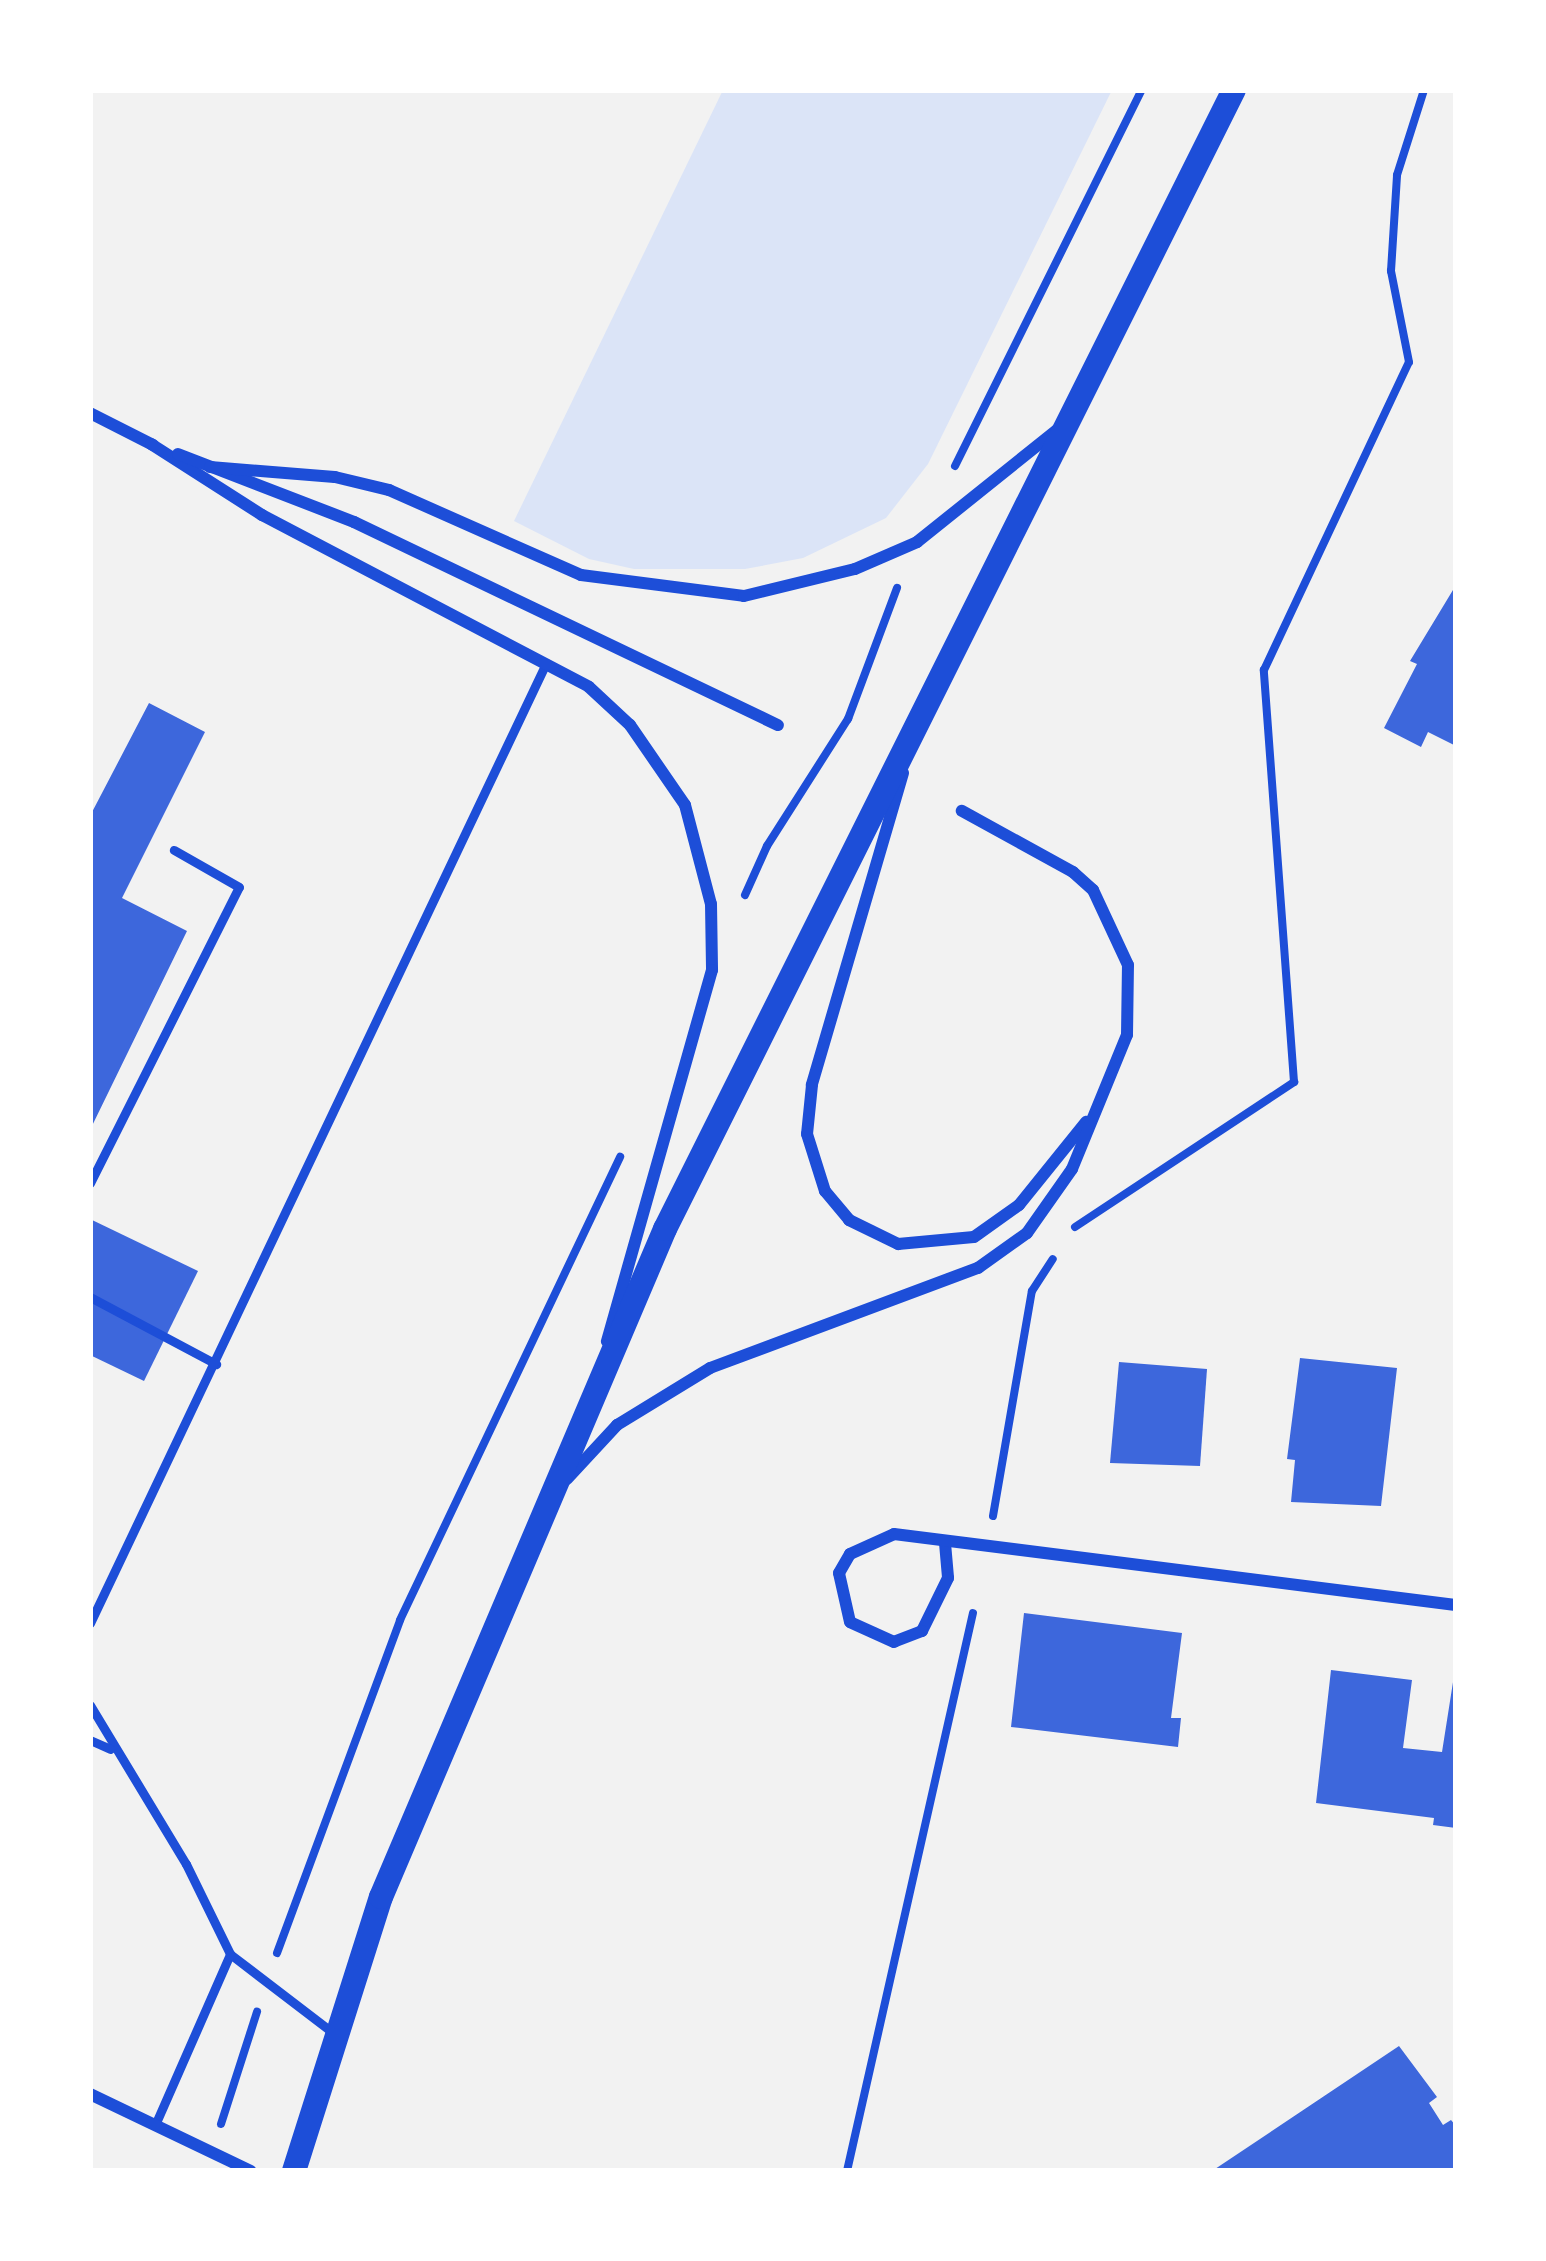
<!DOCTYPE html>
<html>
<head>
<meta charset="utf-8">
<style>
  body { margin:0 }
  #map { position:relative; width:1546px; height:2261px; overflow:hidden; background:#f2f2f2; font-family:Manrope,sans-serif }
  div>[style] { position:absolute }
  .green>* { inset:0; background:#dbe4f7 }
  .building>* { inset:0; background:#3d67dc }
  .path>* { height:8px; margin:-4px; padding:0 4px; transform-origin:4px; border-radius:4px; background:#1d4ed8 }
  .service>* { height:9px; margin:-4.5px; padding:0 4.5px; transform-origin:4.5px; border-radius:4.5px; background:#1d4ed8 }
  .minor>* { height:12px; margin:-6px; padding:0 6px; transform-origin:6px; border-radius:6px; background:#1d4ed8 }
  .secondary>* { height:24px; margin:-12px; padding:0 12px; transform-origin:12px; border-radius:12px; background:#1d4ed8 }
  span { translate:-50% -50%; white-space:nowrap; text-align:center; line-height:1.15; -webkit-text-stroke:9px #fff; paint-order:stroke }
  .frame { position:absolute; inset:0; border:93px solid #fff; pointer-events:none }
</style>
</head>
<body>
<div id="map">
  <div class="green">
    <div style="clip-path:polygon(723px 90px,1112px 90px,928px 464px,886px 518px,803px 558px,745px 569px,634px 569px,589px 559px,514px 521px)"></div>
  </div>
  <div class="building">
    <div style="clip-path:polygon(1456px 585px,1456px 746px,1428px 732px,1421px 747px,1384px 728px,1417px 664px,1410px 661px)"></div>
    <div style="clip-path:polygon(149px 703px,205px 732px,122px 898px,187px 931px,90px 1130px,90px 816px)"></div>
    <div style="clip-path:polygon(90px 1219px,198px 1271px,144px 1381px,90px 1355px)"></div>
    <div style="clip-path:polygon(1300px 1358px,1397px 1368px,1381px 1506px,1291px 1502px,1295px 1460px,1287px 1459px)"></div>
    <div style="clip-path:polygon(1119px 1362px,1207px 1369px,1200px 1466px,1110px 1463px)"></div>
    <div style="clip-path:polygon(1024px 1613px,1182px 1633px,1171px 1718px,1181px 1718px,1178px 1747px,1011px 1727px)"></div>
    <div style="clip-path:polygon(1456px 1663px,1456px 1828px,1433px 1825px,1434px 1818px,1316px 1803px,1331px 1670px,1412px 1680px,1403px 1748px,1442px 1752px)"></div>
    <div style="clip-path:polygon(1399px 2046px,1437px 2097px,1429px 2103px,1443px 2125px,1451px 2120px,1456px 2126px,1456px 2171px,1212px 2171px)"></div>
  </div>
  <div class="path">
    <div style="left:955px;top:466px;width:420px;rotate:-63.6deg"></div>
    <div style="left:745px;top:895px;width:54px;rotate:-65.8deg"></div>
    <div style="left:767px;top:846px;width:151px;rotate:-57.5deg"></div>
    <div style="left:848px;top:719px;width:140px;rotate:-69.5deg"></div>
    <div style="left:1075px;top:1227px;width:263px;rotate:-33.5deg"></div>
    <div style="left:1294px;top:1082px;width:413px;rotate:-94.2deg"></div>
    <div style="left:1264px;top:670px;width:340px;rotate:-64.8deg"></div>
    <div style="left:1409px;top:362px;width:93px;rotate:-101.2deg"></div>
    <div style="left:1391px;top:271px;width:96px;rotate:-86.4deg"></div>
    <div style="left:1397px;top:175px;width:89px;rotate:-72.4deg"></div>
    <div style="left:993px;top:1516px;width:228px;rotate:-80.2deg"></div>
    <div style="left:1032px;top:1291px;width:38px;rotate:-57deg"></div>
    <div style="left:277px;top:1953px;width:355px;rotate:-69.7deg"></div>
    <div style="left:400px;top:1620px;width:513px;rotate:-64.58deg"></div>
    <div style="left:221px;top:2124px;width:118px;rotate:-72.2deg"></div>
    <div style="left:847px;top:2171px;width:572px;rotate:-77.28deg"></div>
  </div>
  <div class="service">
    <div style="left:90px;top:1183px;width:331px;rotate:-63.3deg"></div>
    <div style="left:239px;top:887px;width:75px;rotate:-150.4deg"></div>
    <div style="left:90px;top:1297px;width:143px;rotate:28deg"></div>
    <div style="left:90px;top:1623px;width:1063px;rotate:-64.59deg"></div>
    <div style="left:90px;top:1705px;width:186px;rotate:58.9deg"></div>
    <div style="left:186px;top:1864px;width:100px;rotate:63.9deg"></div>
    <div style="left:230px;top:1954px;width:133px;rotate:37.4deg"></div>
    <div style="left:90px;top:1740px;width:22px;rotate:24deg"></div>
    <div style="left:155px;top:2125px;width:187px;rotate:-66.3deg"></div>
  </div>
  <div class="minor">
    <div style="left:90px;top:413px;width:71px;rotate:26.9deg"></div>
    <div style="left:151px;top:444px;width:132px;rotate:32.6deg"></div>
    <div style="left:262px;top:515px;width:369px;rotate:27.7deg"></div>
    <div style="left:589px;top:687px;width:56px;rotate:42.8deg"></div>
    <div style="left:630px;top:725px;width:97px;rotate:55.5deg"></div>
    <div style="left:685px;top:805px;width:102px;rotate:75.3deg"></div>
    <div style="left:711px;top:904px;width:66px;rotate:89.1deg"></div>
    <div style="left:712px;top:970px;width:386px;rotate:105.8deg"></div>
    <div style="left:178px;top:454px;width:189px;rotate:21.1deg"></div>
    <div style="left:354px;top:522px;width:470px;rotate:25.6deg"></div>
    <div style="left:210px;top:467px;width:125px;rotate:4.6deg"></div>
    <div style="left:335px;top:477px;width:56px;rotate:13.5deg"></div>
    <div style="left:389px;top:490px;width:210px;rotate:23.9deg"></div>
    <div style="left:581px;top:575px;width:164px;rotate:7.3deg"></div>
    <div style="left:744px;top:596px;width:114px;rotate:-13.7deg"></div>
    <div style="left:855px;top:569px;width:68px;rotate:-23.5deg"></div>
    <div style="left:917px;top:542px;width:181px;rotate:-38.7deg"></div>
    <div style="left:903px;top:773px;width:325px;rotate:106.3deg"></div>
    <div style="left:812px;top:1085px;width:49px;rotate:95.8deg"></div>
    <div style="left:807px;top:1134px;width:60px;rotate:72.5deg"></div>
    <div style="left:825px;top:1191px;width:38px;rotate:50deg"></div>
    <div style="left:849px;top:1220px;width:55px;rotate:26.1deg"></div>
    <div style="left:898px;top:1244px;width:76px;rotate:-5.3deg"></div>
    <div style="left:974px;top:1237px;width:55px;rotate:-35.4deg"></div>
    <div style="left:1019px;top:1205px;width:107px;rotate:-51.1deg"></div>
    <div style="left:567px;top:1479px;width:74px;rotate:-47.2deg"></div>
    <div style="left:617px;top:1425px;width:109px;rotate:-31.5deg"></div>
    <div style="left:710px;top:1368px;width:286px;rotate:-20.5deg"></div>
    <div style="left:978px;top:1268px;width:60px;rotate:-35.5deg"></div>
    <div style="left:1027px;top:1233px;width:78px;rotate:-54.9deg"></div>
    <div style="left:1072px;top:1169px;width:145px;rotate:-67.7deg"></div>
    <div style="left:1127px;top:1035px;width:70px;rotate:-89.2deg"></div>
    <div style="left:1128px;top:965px;width:83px;rotate:-115deg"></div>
    <div style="left:1093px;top:890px;width:27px;rotate:-138deg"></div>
    <div style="left:1073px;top:872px;width:127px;rotate:-151.2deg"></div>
    <div style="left:945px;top:1543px;width:35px;rotate:85deg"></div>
    <div style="left:948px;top:1578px;width:59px;rotate:116.1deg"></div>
    <div style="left:922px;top:1631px;width:30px;rotate:159deg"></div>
    <div style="left:894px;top:1642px;width:48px;rotate:-155.6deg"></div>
    <div style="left:850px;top:1622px;width:50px;rotate:-102.7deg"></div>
    <div style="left:839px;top:1573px;width:22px;rotate:-60deg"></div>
    <div style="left:850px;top:1554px;width:48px;rotate:-24.4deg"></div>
    <div style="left:894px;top:1534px;width:566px;rotate:7.2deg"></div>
    <div style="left:90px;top:2094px;width:178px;rotate:25.6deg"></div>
  </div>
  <div class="secondary">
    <div style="left:294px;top:2171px;width:287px;rotate:-72.4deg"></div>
    <div style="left:381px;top:1897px;width:726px;rotate:-66.97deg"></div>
    <div style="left:665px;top:1229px;width:1273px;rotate:-63.46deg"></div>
  </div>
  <div class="frame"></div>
</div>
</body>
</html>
